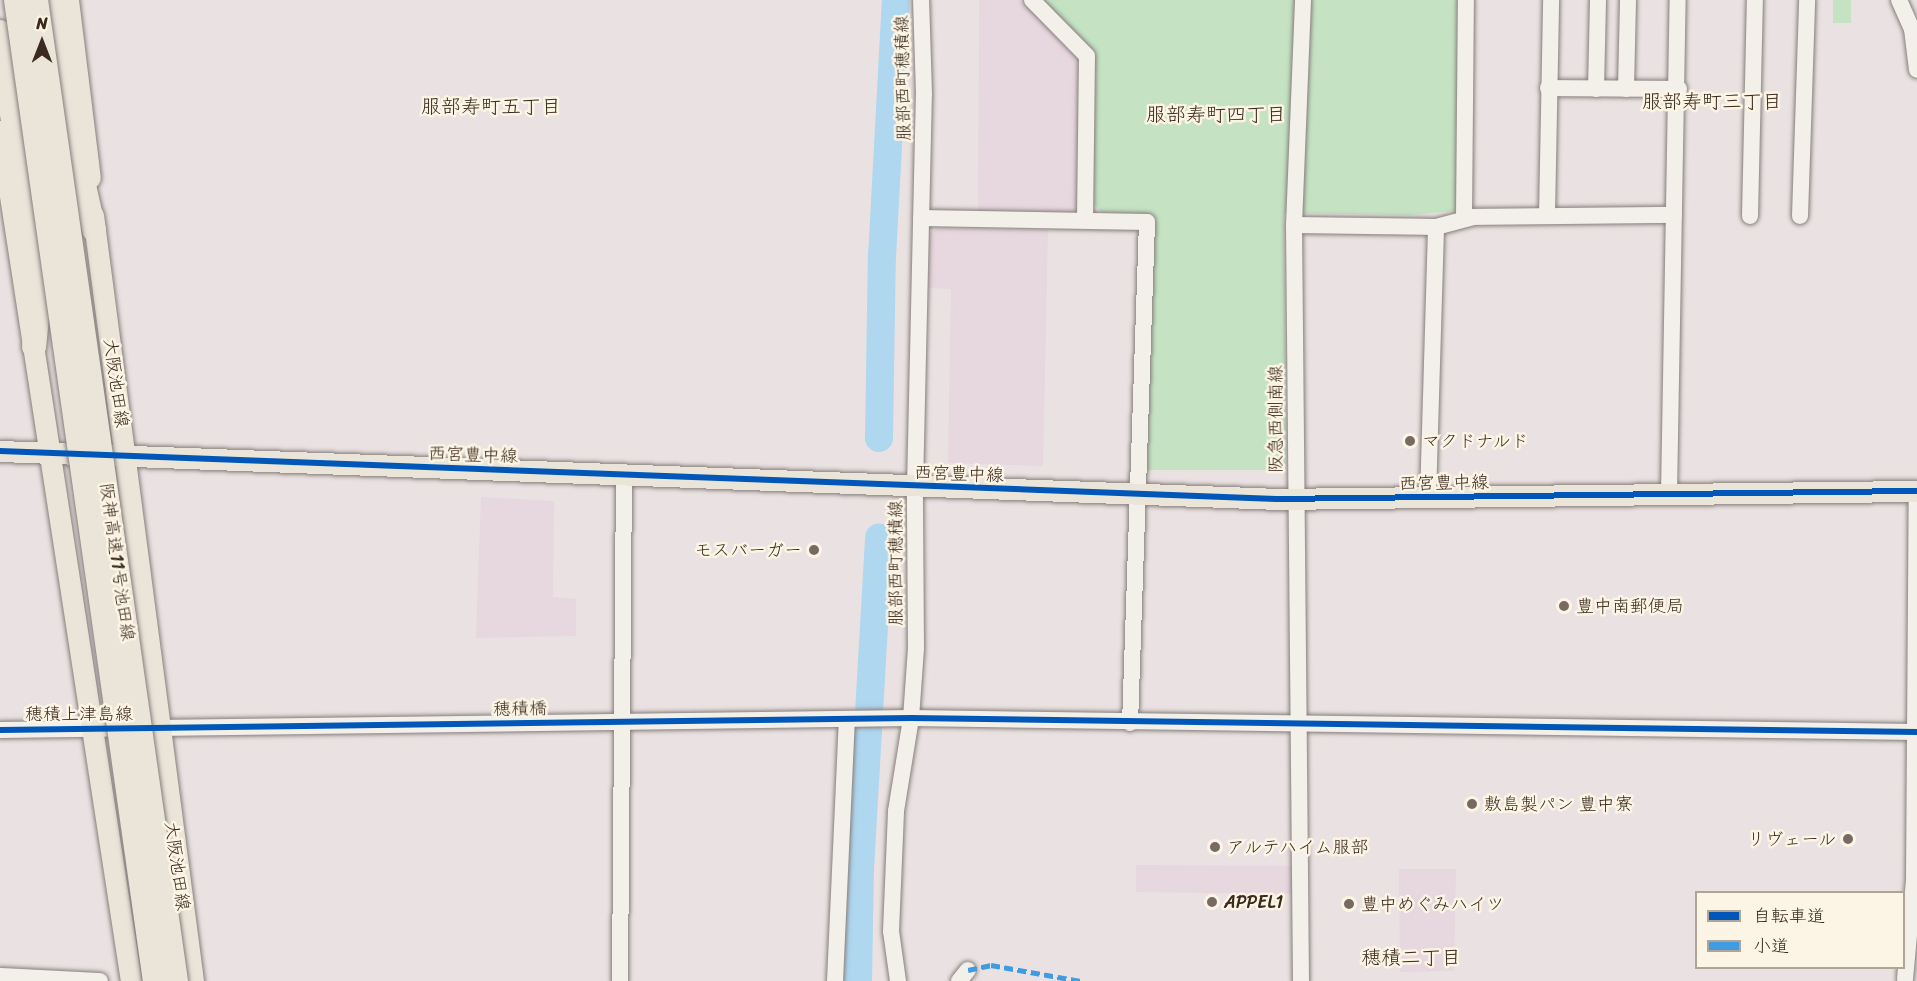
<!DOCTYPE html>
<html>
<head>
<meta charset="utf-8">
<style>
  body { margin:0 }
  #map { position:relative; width:1917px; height:981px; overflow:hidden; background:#eae2e2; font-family:Sriracha,"Klee One",sans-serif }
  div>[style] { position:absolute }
  .built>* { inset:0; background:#e7d7de }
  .green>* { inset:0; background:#c5e3c3 }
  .river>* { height:28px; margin:-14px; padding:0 14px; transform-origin:14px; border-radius:14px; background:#afd7f0 }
  .roads { filter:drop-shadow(0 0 2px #857e7b) drop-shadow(0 0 2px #857e7b) }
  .minor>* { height:16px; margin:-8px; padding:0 8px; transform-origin:8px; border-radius:8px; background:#f3f0ea }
  .major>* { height:21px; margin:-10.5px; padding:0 10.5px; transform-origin:10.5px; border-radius:10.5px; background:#ebe4d9 }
  .highway>* { height:24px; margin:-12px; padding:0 12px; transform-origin:12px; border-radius:12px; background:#ebe4d9 }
  .bridges { filter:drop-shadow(0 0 2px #857e7b) drop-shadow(0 0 2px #857e7b) }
  .highway-bridge>* { height:24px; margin:-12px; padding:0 12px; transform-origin:12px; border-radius:12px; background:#ebe4d9 }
  .quiet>* { height:4.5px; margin-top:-2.25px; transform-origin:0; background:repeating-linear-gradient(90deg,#3f9ce0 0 9px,transparent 0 13.5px) }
  .cycleway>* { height:6px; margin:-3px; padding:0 3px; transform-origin:3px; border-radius:3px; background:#0057b8 }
  .dots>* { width:16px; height:16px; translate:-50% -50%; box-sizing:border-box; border:3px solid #fcf5e5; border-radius:50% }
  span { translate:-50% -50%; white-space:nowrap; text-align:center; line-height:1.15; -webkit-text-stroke:5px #fcf5e5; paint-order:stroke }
  .street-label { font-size:18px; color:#3b2a1e }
  .poi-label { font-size:18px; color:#3b2a1e }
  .left { translate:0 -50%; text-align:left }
  .right { translate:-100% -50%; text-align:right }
  .neighbourhood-label { font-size:20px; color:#3b2a1e }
  .legend { position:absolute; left:1695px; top:891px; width:210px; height:78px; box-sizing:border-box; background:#fcf5e5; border:2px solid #afa495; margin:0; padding:8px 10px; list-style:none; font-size:18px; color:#3b2a1e }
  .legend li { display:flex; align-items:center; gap:12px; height:30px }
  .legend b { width:30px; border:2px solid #afa495 }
  .north { position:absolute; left:12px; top:12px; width:60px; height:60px; -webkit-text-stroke:4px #fcf5e5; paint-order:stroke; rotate:0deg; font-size:16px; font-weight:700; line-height:24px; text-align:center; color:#3b2a1e }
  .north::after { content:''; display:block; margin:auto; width:21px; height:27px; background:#3b2a1e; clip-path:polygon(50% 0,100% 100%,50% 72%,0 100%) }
</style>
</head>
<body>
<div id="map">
  <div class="built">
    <div style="clip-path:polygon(979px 0,1020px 0,1081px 61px,1079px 206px,1075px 213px,978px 212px)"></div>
    <div style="clip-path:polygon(938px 228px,1048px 230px,1043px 466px,948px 463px,951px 289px,928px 288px,929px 234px)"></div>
    <div style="clip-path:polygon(481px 497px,554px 501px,553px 597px,576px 599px,576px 636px,476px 638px)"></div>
    <div style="clip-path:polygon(1136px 865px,1294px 866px,1294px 894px,1136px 892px)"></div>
    <div style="clip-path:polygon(1399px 869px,1456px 869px,1454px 971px,1400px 972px)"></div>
  </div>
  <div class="green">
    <div style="clip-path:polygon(1042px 0,1461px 0,1457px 207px,1453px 211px,1411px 215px,1284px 213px,1286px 470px,1144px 470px,1153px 214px,1101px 212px,1092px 202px,1094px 53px)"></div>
    <div style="clip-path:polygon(1833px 0,1851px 0,1851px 23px,1833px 23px)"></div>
  </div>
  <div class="river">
    <div style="left:879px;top:438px;width:181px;rotate:-89.1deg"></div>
    <div style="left:882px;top:257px;width:257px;rotate:-86.9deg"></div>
    <div style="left:858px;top:981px;width:112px;rotate:-89deg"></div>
    <div style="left:860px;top:869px;width:332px;rotate:-86.7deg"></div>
  </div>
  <div class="roads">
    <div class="minor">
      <div style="left:1032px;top:0;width:78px;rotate:45.5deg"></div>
      <div style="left:1087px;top:56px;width:164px;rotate:90.7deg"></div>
      <div style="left:1899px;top:0;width:32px;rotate:66deg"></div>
      <div style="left:1912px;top:29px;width:41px;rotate:83deg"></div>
      <div style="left:1548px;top:88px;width:131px;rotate:0.4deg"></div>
      <div style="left:1596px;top:89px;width:89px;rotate:-88.7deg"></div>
      <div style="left:1626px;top:89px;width:89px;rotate:-88.7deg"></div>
      <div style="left:1547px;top:215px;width:215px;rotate:-88.9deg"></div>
      <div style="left:1750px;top:216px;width:216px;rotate:-88.7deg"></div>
      <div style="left:1800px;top:216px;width:216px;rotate:-88.1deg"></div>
      <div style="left:921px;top:218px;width:226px;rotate:1deg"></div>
      <div style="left:1147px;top:222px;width:501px;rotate:91.94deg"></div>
      <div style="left:1464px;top:218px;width:218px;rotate:-89.5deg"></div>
      <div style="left:1294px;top:225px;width:142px;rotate:0.8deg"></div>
      <div style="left:1436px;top:227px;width:38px;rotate:-15deg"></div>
      <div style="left:1473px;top:217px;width:201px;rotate:-0.6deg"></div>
      <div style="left:1669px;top:494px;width:494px;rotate:-89deg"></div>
      <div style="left:1428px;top:498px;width:271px;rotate:-88.3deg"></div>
      <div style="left:0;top:730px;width:911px;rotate:-0.75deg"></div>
      <div style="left:911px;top:718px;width:1006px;rotate:0.8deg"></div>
      <div style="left:0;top:976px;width:100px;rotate:2.9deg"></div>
      <div style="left:1905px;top:979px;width:99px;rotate:-84.8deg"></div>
      <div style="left:1914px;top:880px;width:389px;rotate:-89.6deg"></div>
      <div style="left:620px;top:981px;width:505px;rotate:-89.55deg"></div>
      <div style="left:835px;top:981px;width:262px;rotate:-87.4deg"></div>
      <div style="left:898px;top:981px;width:50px;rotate:-98deg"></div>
      <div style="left:891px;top:931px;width:120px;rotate:-87.6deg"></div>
      <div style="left:896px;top:811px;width:94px;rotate:-80.8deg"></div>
      <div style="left:911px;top:718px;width:69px;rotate:-85.9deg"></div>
      <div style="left:916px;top:649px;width:162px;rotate:-90.4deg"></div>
      <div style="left:915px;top:487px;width:393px;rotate:-88.7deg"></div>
      <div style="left:924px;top:94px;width:94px;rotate:-91.8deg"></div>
      <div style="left:959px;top:981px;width:14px;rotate:-51deg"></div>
      <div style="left:1301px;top:981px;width:756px;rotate:-90.53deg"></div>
      <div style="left:1294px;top:225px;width:225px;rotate:-87.7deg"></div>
    </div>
    <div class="major">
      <div style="left:68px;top:0;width:179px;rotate:83deg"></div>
      <div style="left:0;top:131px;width:860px;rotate:81.24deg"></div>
      <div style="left:93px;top:215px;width:772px;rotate:82.56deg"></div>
      <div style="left:0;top:451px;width:1277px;rotate:2.15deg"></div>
      <div style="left:1276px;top:499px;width:641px;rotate:-0.72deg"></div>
    </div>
    <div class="highway">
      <div style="left:54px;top:0;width:142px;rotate:81.9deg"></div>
      <div style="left:74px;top:141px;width:91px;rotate:77.3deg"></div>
      <div style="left:0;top:32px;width:270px;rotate:81.7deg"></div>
      <div style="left:39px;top:299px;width:48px;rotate:95.9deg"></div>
    </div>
  </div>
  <div class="bridges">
    <div class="highway-bridge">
      <div style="left:16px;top:0;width:991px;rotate:81.94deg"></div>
      <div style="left:36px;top:0;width:991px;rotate:81.88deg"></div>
    </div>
  </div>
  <div class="quiet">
    <div style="left:968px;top:970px;width:24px;rotate:-12deg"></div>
    <div style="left:991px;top:965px;width:91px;rotate:10.1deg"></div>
  </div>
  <div class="cycleway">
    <div style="left:0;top:451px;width:1277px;rotate:2.15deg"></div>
    <div style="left:1276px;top:499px;width:641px;rotate:-0.72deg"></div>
    <div style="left:0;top:730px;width:911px;rotate:-0.75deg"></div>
    <div style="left:911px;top:718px;width:1006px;rotate:0.8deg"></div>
  </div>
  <div class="dots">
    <div style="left:1410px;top:441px;background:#786a63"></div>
    <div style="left:814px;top:550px;background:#786a63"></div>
    <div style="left:1564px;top:606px;background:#786a63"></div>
    <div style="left:1472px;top:804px;background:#786a63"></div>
    <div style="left:1848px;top:839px;background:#786a63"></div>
    <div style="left:1215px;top:847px;background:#786a63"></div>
    <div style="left:1212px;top:902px;background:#786a63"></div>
    <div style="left:1349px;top:904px;background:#786a63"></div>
  </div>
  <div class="street-label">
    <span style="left:903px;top:78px;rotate:-91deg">服部西町穂積線</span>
    <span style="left:116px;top:383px;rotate:82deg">大阪池田線</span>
    <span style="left:1276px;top:419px;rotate:-90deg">阪急西側南線</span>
    <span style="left:473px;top:455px;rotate:2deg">西宮豊中線</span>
    <span style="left:959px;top:474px;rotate:2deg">西宮豊中線</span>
    <span style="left:1444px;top:483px;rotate:-1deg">西宮豊中線</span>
    <span style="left:117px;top:562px;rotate:82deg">阪神高速11号池田線</span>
    <span style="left:896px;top:563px;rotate:-90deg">服部西町穂積線</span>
    <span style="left:520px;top:709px;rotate:-1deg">穂積橋</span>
    <span style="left:79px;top:714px">穂積上津島線</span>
    <span style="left:177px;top:866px;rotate:82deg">大阪池田線</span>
  </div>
  <div class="poi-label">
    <span class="left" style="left:1422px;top:441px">マクドナルド</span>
    <span class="right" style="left:802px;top:550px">モスバーガー</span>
    <span class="left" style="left:1576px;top:606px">豊中南郵便局</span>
    <span class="left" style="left:1484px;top:804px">敷島製パン 豊中寮</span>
    <span class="right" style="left:1836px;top:839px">リヴェール</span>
    <span class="left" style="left:1227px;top:847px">アルテハイム服部</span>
    <span class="left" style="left:1224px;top:902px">APPEL1</span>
    <span class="left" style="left:1361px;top:904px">豊中めぐみハイツ</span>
  </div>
  <div class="neighbourhood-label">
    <span style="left:1712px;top:101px">服部寿町三丁目</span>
    <span style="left:491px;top:106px">服部寿町五丁目</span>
    <span style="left:1216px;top:114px">服部寿町四丁目</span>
    <span style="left:1411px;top:957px">穂積二丁目</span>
  </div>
  <ul class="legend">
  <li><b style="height:8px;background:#0057b8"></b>自転車道</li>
  <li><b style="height:8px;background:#3f9ce0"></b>小道</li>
  </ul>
  <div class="north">N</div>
</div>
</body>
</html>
